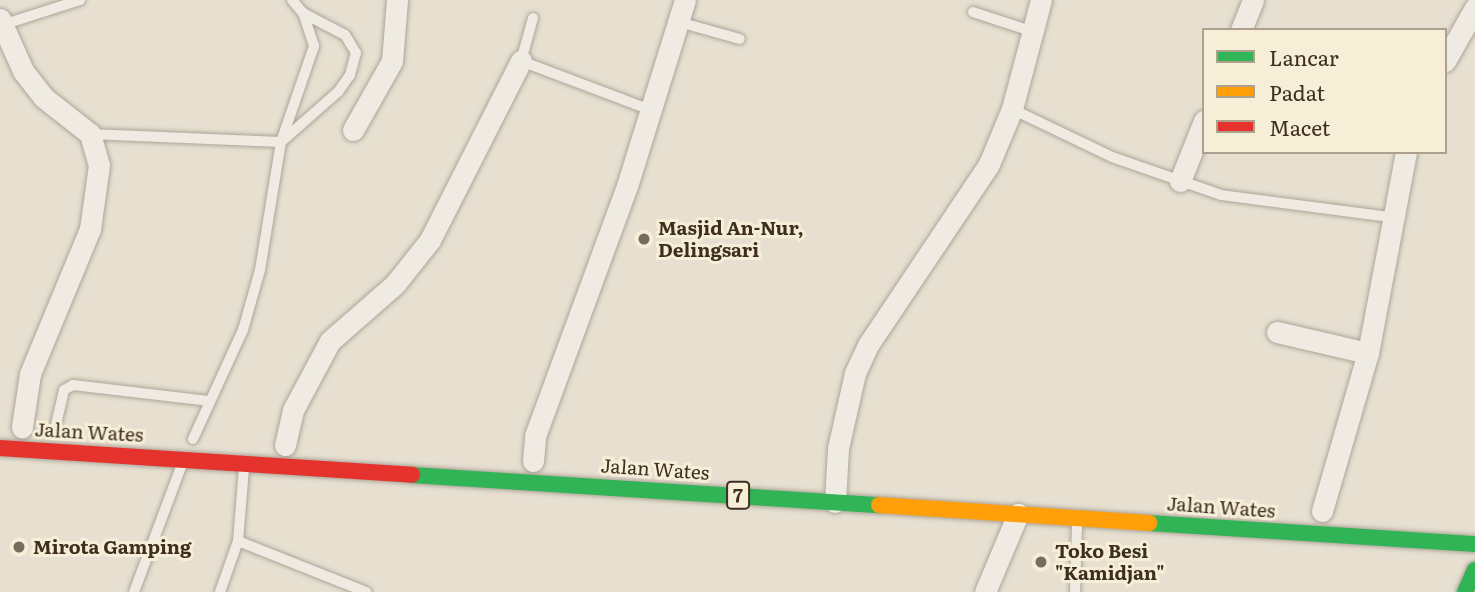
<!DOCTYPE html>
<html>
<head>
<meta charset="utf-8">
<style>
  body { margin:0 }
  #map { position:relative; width:1475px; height:592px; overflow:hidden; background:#e7e0d1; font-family:Literata,serif }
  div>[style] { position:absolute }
  .roads { filter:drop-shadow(0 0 2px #ada599) drop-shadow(0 0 2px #ada599) }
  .lane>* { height:10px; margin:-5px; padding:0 5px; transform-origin:5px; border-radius:5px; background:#efebe3 }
  .street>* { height:21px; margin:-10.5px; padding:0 10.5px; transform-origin:10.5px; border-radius:10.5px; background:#efebe3 }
  .fast>* { height:16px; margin:-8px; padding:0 8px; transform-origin:8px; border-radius:8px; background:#30b455 }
  .slow>* { height:16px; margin:-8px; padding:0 8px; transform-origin:8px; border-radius:8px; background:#ff9f0a }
  .jam>* { height:16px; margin:-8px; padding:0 8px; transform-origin:8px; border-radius:8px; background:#e5322d }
  .dots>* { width:19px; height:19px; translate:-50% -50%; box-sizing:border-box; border:4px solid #f7eed8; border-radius:50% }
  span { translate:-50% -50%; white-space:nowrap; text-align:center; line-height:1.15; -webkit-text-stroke:6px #f7eed8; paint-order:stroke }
  .shield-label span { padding:2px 5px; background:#f7eed8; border:2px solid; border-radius:5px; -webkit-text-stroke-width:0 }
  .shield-label { font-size:18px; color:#3d2e20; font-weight:700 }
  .poi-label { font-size:19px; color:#3d2e20; font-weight:700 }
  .left { translate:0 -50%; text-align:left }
  .street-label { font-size:19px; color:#3d2e20 }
  .legend { position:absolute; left:1202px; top:28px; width:245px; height:126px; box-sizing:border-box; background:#f7eed8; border:2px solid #ada18e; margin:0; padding:9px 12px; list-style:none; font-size:21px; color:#3d2e20 }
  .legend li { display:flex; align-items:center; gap:14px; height:35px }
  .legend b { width:35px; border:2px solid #ada18e }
</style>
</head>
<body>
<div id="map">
  <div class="roads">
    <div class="lane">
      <div style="left:973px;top:12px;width:64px;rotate:18.2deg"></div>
      <div style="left:533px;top:18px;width:45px;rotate:105.6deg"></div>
      <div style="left:521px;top:61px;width:139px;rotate:20.7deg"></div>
      <div style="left:679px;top:22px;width:63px;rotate:15.6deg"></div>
      <div style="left:2px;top:25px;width:82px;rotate:-17.8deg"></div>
      <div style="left:1012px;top:109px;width:111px;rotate:25.6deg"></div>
      <div style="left:1112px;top:157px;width:115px;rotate:19.2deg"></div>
      <div style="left:1221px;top:195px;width:171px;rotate:7.4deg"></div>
      <div style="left:90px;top:134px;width:191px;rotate:2.4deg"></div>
      <div style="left:281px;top:142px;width:76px;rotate:-41.3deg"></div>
      <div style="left:338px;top:92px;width:21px;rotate:-55deg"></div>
      <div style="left:350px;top:75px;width:23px;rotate:-75deg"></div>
      <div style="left:356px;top:53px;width:21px;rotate:-121deg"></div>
      <div style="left:345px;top:35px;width:47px;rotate:-152.4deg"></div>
      <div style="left:55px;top:429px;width:40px;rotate:-77deg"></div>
      <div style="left:64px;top:390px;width:10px;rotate:-29deg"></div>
      <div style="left:73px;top:385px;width:138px;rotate:6.7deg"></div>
      <div style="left:193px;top:439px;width:120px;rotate:-65.4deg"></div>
      <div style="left:243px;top:330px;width:62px;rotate:-74.2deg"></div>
      <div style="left:260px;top:270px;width:130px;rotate:-80.7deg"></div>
      <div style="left:281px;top:142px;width:102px;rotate:-71deg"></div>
      <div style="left:314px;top:46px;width:35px;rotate:-108deg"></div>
      <div style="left:303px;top:13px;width:17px;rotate:-130deg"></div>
      <div style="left:238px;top:541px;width:138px;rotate:21.7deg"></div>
      <div style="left:134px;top:592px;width:134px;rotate:-69.4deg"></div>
      <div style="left:220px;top:592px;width:54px;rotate:-70.6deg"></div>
      <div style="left:238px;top:541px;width:73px;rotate:-85.3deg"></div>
      <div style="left:1075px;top:592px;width:67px;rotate:-88.3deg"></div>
    </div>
    <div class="street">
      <div style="left:0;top:19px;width:57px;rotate:66.1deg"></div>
      <div style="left:23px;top:71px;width:33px;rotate:52deg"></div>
      <div style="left:43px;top:97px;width:60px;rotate:38.2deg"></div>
      <div style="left:90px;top:134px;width:32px;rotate:74deg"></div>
      <div style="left:99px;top:165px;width:65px;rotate:98deg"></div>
      <div style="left:90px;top:229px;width:157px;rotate:112.5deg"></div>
      <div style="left:30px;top:374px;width:54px;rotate:98.6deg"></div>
      <div style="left:1241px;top:30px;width:32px;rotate:-68deg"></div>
      <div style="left:1445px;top:61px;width:61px;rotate:-60.5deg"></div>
      <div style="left:353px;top:130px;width:79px;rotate:-60.5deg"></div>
      <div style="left:392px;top:61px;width:61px;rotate:-85.3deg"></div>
      <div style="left:1180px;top:181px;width:65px;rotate:-68.2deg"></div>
      <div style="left:1277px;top:332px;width:93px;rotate:13deg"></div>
      <div style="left:285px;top:445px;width:36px;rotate:-77deg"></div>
      <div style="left:293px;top:410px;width:78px;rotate:-61.8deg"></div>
      <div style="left:330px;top:341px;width:86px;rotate:-41.2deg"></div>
      <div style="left:395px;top:284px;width:56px;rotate:-51.5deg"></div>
      <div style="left:430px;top:240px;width:201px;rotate:-63.1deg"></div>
      <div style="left:533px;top:461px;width:25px;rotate:-85deg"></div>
      <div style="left:535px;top:436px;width:266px;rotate:-69.8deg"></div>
      <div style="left:627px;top:186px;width:195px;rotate:-72.7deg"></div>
      <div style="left:835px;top:502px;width:54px;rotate:-86.8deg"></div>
      <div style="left:838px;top:448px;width:77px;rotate:-77.2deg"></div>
      <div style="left:855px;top:373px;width:31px;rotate:-65deg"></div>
      <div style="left:868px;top:345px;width:218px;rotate:-56.2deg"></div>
      <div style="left:989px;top:164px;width:60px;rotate:-67.3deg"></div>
      <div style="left:1012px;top:109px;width:113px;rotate:-75.1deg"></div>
      <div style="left:1322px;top:511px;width:165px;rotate:-73.8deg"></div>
      <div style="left:1368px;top:353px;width:205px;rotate:-79.3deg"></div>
      <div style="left:985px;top:592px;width:85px;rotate:-67.1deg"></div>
    </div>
    <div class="fast">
      <div style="left:412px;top:475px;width:468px;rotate:3.7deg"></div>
      <div style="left:1149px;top:523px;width:327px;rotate:3.7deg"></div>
      <div style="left:1465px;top:592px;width:24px;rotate:-66deg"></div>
    </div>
    <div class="slow">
      <div style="left:879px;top:505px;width:271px;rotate:3.8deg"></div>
    </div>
    <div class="jam">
      <div style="left:0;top:448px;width:413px;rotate:3.7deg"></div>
    </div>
  </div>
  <div class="dots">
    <div style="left:644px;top:239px;background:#786c5e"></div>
    <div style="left:19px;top:547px;background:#786c5e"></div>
    <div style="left:1041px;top:562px;background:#786c5e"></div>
  </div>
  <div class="shield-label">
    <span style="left:738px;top:495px">7</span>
  </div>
  <div class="poi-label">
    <span class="left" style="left:658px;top:239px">Masjid An-Nur,<br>Delingsari</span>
    <span class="left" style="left:33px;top:547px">Mirota Gamping</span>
    <span class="left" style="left:1055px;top:562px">Toko Besi<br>"Kamidjan"</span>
  </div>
  <div class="street-label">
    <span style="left:89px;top:432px;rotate:3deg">Jalan Wates</span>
    <span style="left:655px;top:469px;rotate:4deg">Jalan Wates</span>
    <span style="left:1221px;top:507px;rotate:4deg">Jalan Wates</span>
  </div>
  <ul class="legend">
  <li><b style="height:9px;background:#30b455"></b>Lancar</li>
  <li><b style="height:9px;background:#ff9f0a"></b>Padat</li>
  <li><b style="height:9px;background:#e5322d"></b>Macet</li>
  </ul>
</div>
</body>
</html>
